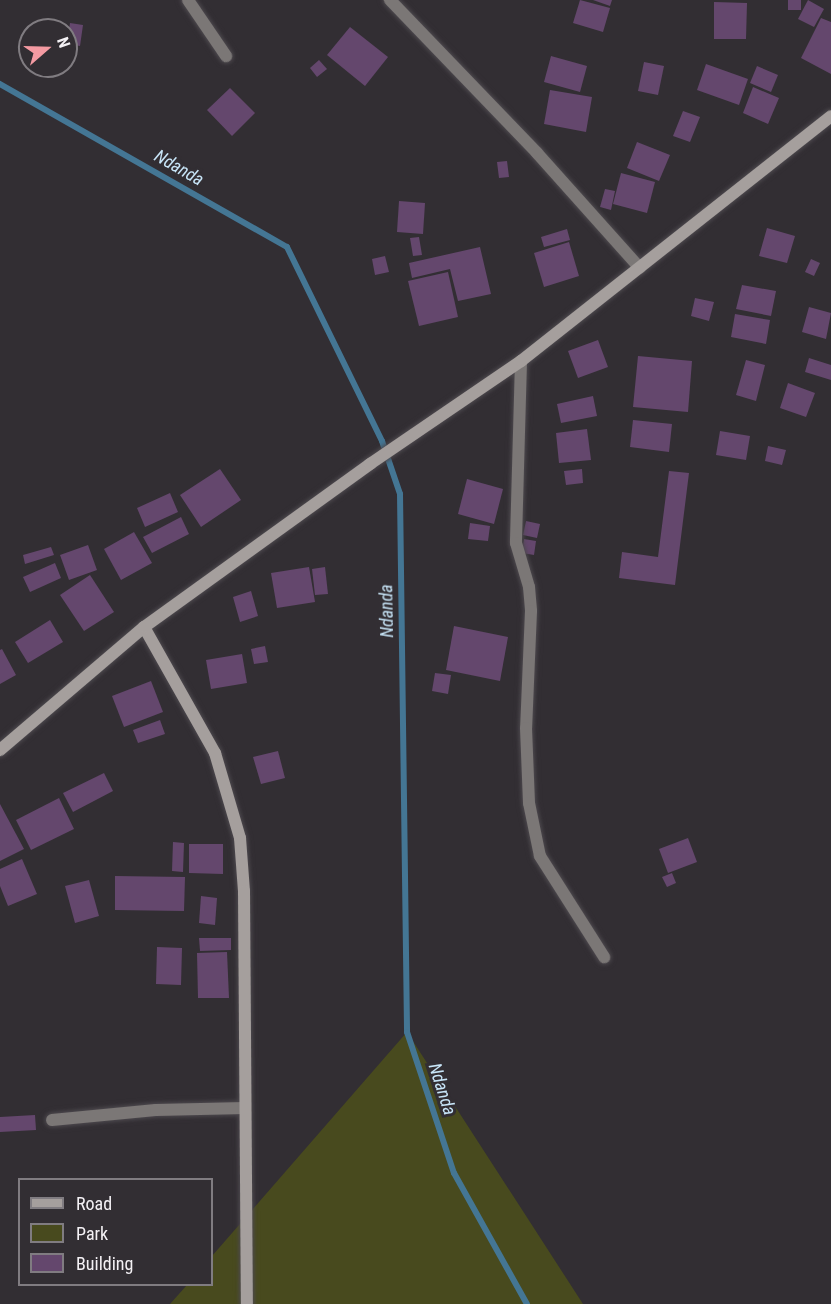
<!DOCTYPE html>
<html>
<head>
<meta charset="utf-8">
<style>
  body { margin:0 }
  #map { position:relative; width:831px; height:1304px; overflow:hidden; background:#322e33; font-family:"Roboto Condensed",sans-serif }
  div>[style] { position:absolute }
  .green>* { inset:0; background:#484a1e }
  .stream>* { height:6px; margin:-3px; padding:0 3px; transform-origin:3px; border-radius:3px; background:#447694 }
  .building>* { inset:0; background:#64476d }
  .roads { filter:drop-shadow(0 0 2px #4d494e) drop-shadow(0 0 2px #4d494e) }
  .street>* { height:12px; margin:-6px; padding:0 6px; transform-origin:6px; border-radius:6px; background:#7b7776 }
  .secondary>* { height:12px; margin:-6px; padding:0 6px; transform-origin:6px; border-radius:6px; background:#a59f9d }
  span { translate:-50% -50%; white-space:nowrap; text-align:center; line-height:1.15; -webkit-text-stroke:6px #322e33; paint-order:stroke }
  .water-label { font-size:18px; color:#c8e5f8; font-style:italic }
  .legend { position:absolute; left:18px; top:1178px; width:195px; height:108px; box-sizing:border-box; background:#322e33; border:2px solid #807c81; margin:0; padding:8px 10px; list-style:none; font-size:18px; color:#f4f1f5 }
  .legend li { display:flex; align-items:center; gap:12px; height:30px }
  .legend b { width:30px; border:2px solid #807c81 }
  .north { position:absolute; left:18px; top:18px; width:60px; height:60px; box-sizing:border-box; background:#322e33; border:2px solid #807c81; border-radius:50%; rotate:70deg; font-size:16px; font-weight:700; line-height:24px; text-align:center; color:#f4f1f5 }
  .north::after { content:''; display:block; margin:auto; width:21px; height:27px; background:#f49aa2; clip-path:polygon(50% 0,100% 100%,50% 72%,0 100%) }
</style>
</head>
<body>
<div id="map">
  <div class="green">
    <div style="clip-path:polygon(407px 1032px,583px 1304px,170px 1304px,187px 1285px,212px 1284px,212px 1256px)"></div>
  </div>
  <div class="stream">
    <div style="left:0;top:84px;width:330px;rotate:29.6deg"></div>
    <div style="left:287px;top:247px;width:216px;rotate:63.9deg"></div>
    <div style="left:382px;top:441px;width:56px;rotate:71.2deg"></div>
    <div style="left:400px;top:494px;width:538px;rotate:89.25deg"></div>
    <div style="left:407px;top:1032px;width:149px;rotate:71.6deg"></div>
    <div style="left:454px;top:1173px;width:150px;rotate:60.9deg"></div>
  </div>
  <div class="building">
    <div style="clip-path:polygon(580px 0,610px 8px,603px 32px,573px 23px)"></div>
    <div style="clip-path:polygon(593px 0,612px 0,610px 6px)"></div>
    <div style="clip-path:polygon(788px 0,801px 0,801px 10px,788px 10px)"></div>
    <div style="clip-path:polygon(808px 0,824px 9px,814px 27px,798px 19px)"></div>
    <div style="clip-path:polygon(714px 2px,747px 3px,746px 39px,714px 39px)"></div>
    <div style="clip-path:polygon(821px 18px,831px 22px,831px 74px,801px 58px)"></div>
    <div style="clip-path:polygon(70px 23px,83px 25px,80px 46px,67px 44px)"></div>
    <div style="clip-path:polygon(350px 27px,388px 57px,365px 86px,327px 55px)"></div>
    <div style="clip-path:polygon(551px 56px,587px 66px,580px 92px,544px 82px)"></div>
    <div style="clip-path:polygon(319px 60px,327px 69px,317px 77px,310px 68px)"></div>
    <div style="clip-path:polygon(644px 62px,664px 66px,658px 95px,638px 91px)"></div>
    <div style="clip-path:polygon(706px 64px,748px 79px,739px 105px,697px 90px)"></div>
    <div style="clip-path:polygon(757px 66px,778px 75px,771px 92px,750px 83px)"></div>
    <div style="clip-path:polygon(753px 87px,779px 98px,768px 124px,743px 113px)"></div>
    <div style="clip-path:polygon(230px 88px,255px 113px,232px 136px,207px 110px)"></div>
    <div style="clip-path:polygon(550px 90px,592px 97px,586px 132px,544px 124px)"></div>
    <div style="clip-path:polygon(683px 111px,700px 117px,690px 142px,673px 136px)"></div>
    <div style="clip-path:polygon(637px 142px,670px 155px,659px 181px,627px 168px)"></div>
    <div style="clip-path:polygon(507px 161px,509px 177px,499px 178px,497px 162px)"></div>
    <div style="clip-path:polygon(621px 173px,655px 182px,647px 213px,613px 204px)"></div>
    <div style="clip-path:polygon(605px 189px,615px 191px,611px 210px,600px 207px)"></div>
    <div style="clip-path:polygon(399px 201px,425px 203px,423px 234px,397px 232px)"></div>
    <div style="clip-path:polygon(767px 228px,795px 236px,787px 263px,759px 256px)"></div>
    <div style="clip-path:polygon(567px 229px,570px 240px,544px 247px,541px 237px)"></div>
    <div style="clip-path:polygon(419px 237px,422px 255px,413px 256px,410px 238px)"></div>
    <div style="clip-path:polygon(569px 242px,579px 276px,544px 287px,534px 253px)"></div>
    <div style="clip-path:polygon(480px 247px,491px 294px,458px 301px,450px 269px,412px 278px,409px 263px)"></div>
    <div style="clip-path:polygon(385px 256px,389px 272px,375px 275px,372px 259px)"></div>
    <div style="clip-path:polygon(811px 259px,820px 263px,814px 276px,805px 272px)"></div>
    <div style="clip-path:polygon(448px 272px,458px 317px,419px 326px,408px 281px)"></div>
    <div style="clip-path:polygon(742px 285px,776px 291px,771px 316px,736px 309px)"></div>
    <div style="clip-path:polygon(695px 298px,714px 302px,709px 321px,691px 316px)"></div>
    <div style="clip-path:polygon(809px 307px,831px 313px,826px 339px,802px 332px)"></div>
    <div style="clip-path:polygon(735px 314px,770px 320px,766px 344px,731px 337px)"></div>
    <div style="clip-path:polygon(598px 340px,608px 367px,578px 378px,568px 351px)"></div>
    <div style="clip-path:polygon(638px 356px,692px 361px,688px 412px,633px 407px)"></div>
    <div style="clip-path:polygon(809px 358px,831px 365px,831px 380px,805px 372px)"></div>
    <div style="clip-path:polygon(746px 360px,765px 365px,756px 401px,736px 395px)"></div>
    <div style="clip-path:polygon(788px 383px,815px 393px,806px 417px,780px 408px)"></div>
    <div style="clip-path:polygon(593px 396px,597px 416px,561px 423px,557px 404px)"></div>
    <div style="clip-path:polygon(633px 420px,672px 424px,669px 452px,630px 447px)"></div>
    <div style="clip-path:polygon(587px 429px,591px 460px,559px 463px,556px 433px)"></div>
    <div style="clip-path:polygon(720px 431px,750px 436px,746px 460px,716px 455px)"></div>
    <div style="clip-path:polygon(768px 446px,786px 450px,782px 465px,765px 461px)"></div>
    <div style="clip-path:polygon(220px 469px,241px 500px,201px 527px,180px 495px)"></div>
    <div style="clip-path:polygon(582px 469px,583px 483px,566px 485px,564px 471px)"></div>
    <div style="clip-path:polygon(669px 471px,689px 473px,675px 585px,619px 578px,622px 552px,658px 557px)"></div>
    <div style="clip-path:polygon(467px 479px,503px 489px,494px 524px,458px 514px)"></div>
    <div style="clip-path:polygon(170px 493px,178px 512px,145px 527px,137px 508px)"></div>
    <div style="clip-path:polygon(181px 517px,189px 534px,152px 553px,143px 537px)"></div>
    <div style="clip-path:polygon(526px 521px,540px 524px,537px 538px,523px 535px)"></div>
    <div style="clip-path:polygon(470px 523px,490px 526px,488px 541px,468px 539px)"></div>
    <div style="clip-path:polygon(134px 532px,152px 563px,121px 580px,104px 549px)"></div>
    <div style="clip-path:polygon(524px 539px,536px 541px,534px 555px,522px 553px)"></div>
    <div style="clip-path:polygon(88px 545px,97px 570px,69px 580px,60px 555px)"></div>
    <div style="clip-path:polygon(51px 547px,54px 555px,25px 564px,23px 555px)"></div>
    <div style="clip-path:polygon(55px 563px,61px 578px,30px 592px,23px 577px)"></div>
    <div style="clip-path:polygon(309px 567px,315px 602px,277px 608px,271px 573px)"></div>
    <div style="clip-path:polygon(325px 567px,328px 594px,315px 595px,312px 569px)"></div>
    <div style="clip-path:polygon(90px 575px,114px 612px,84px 631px,60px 595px)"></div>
    <div style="clip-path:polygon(251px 591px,258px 616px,240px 622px,233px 597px)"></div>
    <div style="clip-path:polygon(50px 620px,63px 642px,28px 663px,15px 642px)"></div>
    <div style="clip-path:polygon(454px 626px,508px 637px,500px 681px,446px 670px)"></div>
    <div style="clip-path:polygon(265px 646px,268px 662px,254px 664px,251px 649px)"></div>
    <div style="clip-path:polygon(2px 649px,16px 675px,0 684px,0 650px)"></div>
    <div style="clip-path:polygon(242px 654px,247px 683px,211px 689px,206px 660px)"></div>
    <div style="clip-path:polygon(435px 673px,451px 675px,448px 694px,432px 691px)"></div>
    <div style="clip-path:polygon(151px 681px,163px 712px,124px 727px,112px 696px)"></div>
    <div style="clip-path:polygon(160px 720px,165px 734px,138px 743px,133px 730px)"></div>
    <div style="clip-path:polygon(278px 751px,285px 778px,261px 784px,253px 757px)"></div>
    <div style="clip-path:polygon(104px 773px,113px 791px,73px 812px,63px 793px)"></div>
    <div style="clip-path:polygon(59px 798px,74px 829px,31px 850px,16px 820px)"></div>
    <div style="clip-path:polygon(0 804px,24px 849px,0 861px)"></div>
    <div style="clip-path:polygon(688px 838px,697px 862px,668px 873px,659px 849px)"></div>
    <div style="clip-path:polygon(173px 842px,184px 843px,183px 872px,172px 871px)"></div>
    <div style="clip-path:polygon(189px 844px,223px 844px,223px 874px,189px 873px)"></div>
    <div style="clip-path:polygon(22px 859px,37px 894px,8px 906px,0 886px,0 869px)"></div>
    <div style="clip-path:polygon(672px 873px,676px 883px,667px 887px,662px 877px)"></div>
    <div style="clip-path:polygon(115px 876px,185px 877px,184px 911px,115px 910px)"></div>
    <div style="clip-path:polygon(89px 880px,99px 916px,75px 923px,65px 886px)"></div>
    <div style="clip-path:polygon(201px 896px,217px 898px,215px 925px,199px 923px)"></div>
    <div style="clip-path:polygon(199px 938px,231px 938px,231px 950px,200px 951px)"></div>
    <div style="clip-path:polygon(157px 947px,182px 948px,181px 985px,156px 984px)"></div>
    <div style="clip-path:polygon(227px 952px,229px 998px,198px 998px,197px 953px)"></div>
    <div style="clip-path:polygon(35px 1115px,36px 1130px,0 1132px,0 1117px)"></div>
  </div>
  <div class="roads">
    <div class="street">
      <div style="left:188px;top:0;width:68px;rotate:55.8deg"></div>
      <div style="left:390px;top:0;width:212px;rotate:46.1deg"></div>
      <div style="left:537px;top:153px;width:154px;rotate:48.2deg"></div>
      <div style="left:521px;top:361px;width:182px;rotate:91.6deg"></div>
      <div style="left:516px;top:543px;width:46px;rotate:73.5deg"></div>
      <div style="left:529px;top:587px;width:24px;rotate:85deg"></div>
      <div style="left:531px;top:611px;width:117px;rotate:92.4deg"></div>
      <div style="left:526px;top:728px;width:75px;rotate:87.7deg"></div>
      <div style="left:529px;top:803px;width:54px;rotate:78.3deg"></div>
      <div style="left:540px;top:856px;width:120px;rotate:57.6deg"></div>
      <div style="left:52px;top:1120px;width:104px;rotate:-5.5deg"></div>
      <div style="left:156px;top:1110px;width:89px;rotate:-1.3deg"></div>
    </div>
    <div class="secondary">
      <div style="left:144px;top:627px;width:145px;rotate:60.6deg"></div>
      <div style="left:215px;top:753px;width:89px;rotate:73.6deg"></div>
      <div style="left:240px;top:838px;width:53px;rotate:85.7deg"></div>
      <div style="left:244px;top:891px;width:413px;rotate:89.6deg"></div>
      <div style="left:0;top:750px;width:189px;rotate:-40.5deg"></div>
      <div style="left:144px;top:627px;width:279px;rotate:-35.8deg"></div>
      <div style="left:370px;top:464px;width:183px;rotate:-34.3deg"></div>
      <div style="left:521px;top:361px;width:395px;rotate:-38.3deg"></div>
    </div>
  </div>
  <div class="water-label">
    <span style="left:179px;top:168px;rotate:30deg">Ndanda</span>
    <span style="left:387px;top:611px;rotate:-91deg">Ndanda</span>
    <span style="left:442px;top:1089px;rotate:72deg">Ndanda</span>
  </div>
  <ul class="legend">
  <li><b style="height:8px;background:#a59f9d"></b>Road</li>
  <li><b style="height:16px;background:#484a1e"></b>Park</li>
  <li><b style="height:16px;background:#64476d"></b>Building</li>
  </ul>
  <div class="north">N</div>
</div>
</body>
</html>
